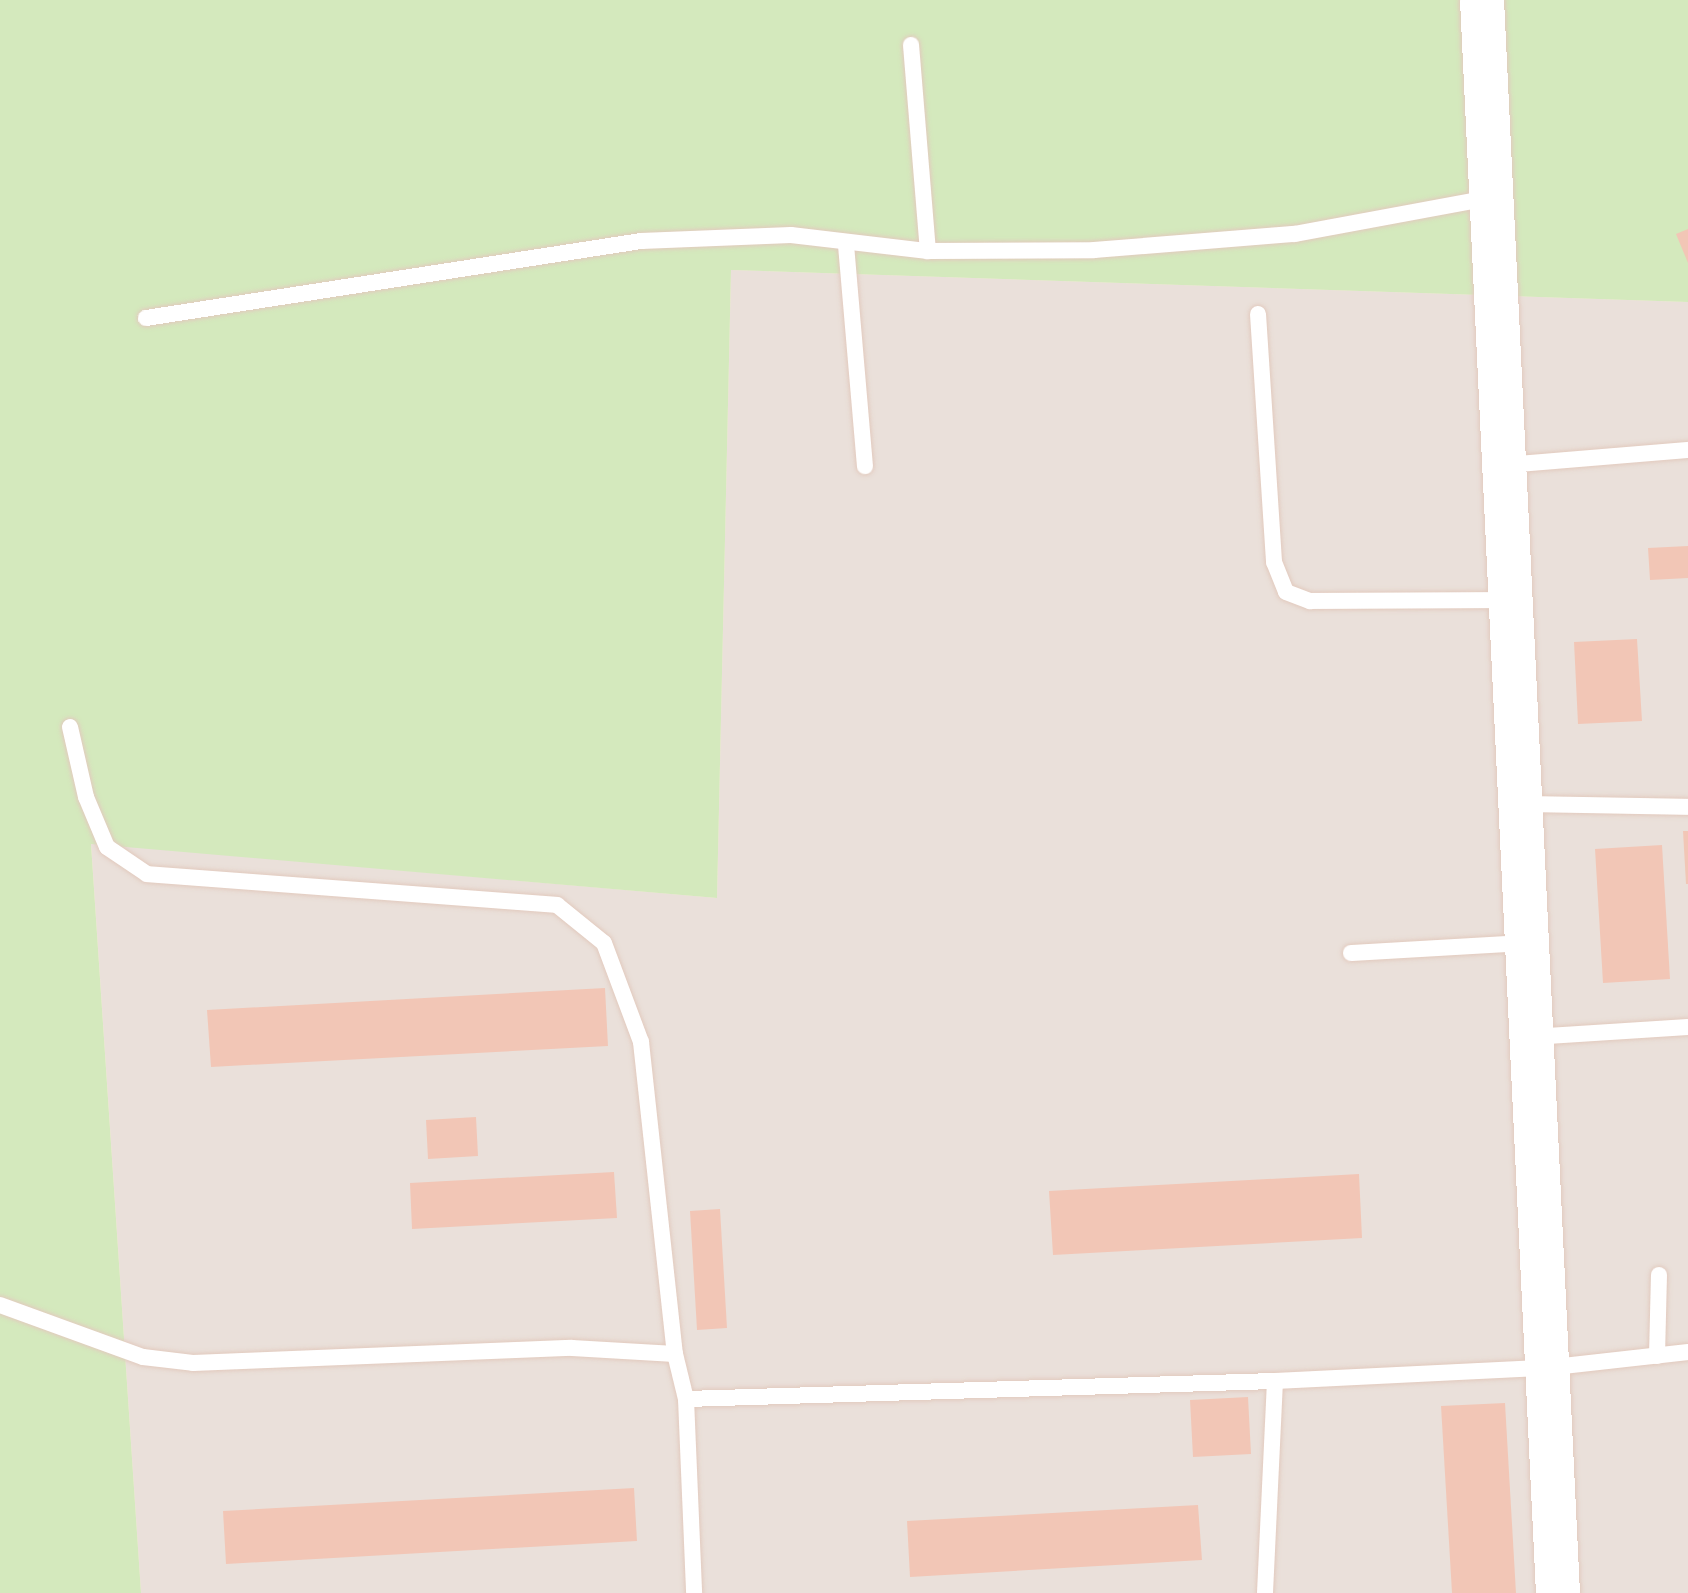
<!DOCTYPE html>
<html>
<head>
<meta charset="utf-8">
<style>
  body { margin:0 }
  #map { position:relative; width:1688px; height:1593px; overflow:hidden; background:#fcedde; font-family:Ubuntu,sans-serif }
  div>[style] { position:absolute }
  .industrial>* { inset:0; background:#eae0da }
  .green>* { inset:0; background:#d4e9bd }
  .building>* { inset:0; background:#f2c6b6 }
  .roads { filter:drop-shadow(0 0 2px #e2cabe) drop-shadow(0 0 2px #e2cabe) }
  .service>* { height:16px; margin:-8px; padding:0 8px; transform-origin:8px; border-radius:8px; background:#fff }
  .secondary>* { height:44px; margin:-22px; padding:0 22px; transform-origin:22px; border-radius:22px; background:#fff }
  span { translate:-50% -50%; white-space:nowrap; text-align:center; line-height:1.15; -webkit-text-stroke:8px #fff1e4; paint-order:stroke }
</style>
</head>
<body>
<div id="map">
  <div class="industrial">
    <div style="clip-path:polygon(731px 270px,1688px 302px,1688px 1593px,141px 1593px,91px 843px,717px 898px)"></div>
  </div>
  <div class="green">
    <div style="clip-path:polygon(0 0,1688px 0,1688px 302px,731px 270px,717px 898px,91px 844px,141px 1593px,0 1593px)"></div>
  </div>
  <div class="building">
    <div style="clip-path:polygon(1688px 229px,1688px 263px,1676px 234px)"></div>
    <div style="clip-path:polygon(1688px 546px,1688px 578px,1650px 580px,1648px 548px)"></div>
    <div style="clip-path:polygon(1637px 639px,1642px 721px,1578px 724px,1574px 642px)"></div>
    <div style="clip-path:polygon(1683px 831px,1688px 831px,1688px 884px,1686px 884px)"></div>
    <div style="clip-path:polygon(1662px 845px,1670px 979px,1603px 983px,1595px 849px)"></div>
    <div style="clip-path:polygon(605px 988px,608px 1046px,211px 1067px,207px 1010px)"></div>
    <div style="clip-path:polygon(476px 1117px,478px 1156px,428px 1159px,426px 1120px)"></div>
    <div style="clip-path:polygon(614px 1172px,617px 1218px,412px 1229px,410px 1183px)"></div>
    <div style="clip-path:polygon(1359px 1174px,1362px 1238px,1053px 1255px,1049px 1191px)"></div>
    <div style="clip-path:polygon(720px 1209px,727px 1328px,697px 1330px,690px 1211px)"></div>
    <div style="clip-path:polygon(1248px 1397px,1251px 1454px,1193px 1457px,1190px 1400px)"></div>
    <div style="clip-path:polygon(1505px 1403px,1516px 1593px,1452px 1593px,1441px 1406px)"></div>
    <div style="clip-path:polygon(634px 1488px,637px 1541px,226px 1564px,223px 1511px)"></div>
    <div style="clip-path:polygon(1198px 1505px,1202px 1560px,910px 1577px,907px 1521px)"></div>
  </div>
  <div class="roads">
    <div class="service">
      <div style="left:911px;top:45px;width:207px;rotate:85.3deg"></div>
      <div style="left:846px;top:245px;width:222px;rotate:85.1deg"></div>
      <div style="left:1258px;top:314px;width:249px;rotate:86.3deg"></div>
      <div style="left:1274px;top:562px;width:32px;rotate:68deg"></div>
      <div style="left:1286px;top:592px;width:26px;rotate:21deg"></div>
      <div style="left:1310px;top:601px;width:198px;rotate:-0.3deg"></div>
      <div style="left:146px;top:318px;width:501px;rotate:-8.84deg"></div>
      <div style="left:641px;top:241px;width:150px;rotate:-2.3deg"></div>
      <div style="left:791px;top:235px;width:138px;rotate:6.7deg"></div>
      <div style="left:928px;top:251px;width:166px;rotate:-0.3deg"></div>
      <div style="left:1094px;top:250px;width:202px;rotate:-4.6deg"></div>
      <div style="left:1295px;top:234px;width:198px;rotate:-10.5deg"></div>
      <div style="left:1505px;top:465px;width:184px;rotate:-4.7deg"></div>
      <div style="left:70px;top:727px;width:72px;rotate:77.1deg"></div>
      <div style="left:86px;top:797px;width:54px;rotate:67.2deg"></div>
      <div style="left:107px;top:847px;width:48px;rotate:34deg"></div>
      <div style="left:147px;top:874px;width:411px;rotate:4.3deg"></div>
      <div style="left:557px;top:905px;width:60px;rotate:39deg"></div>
      <div style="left:604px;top:943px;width:106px;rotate:69.5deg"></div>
      <div style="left:641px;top:1042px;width:314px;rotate:83.8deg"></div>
      <div style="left:1520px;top:804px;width:168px;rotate:1deg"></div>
      <div style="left:1351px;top:953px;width:174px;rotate:-3.3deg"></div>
      <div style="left:1532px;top:1037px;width:156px;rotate:-3.7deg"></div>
      <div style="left:0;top:1305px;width:152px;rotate:20deg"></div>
      <div style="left:143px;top:1357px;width:50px;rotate:6.8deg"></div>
      <div style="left:193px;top:1363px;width:379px;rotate:-2.3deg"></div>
      <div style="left:572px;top:1348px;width:103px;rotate:3.3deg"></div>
      <div style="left:675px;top:1354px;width:46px;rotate:76.3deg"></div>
      <div style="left:686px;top:1399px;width:589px;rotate:-1.75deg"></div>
      <div style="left:1275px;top:1381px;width:270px;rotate:-2.8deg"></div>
      <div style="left:1545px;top:1368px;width:144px;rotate:-6.4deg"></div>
      <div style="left:1657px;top:1356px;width:81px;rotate:-88.6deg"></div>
      <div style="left:686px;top:1399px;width:194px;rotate:87.6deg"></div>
      <div style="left:1265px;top:1593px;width:212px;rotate:-87.3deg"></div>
    </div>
    <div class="secondary">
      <div style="left:1482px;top:0;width:1595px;rotate:87.27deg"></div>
    </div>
  </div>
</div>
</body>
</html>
